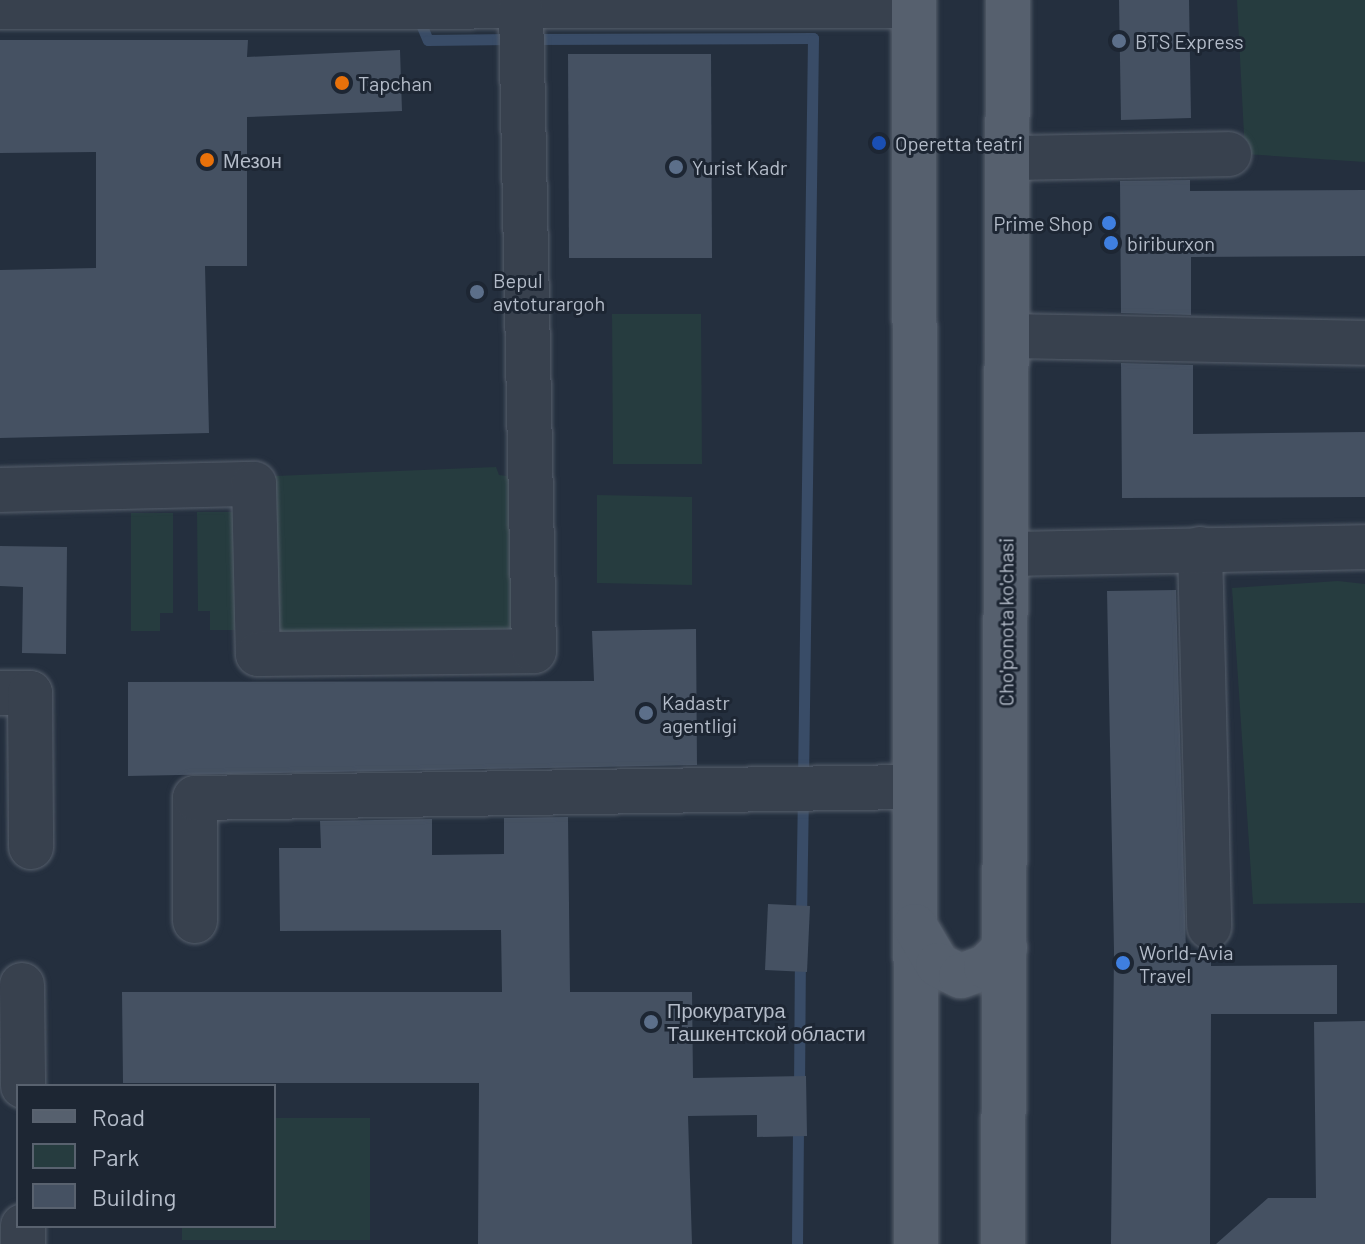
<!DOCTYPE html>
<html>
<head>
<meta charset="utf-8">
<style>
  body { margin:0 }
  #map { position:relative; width:1365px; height:1244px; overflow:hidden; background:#242f3e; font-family:Barlow,sans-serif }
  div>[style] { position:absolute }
  .green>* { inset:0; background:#263c3f }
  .stream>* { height:11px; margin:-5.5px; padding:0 5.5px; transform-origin:5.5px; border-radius:5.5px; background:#394c67 }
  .building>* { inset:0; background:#455162 }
  .roads { filter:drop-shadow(0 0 2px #565f6c) drop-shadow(0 0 2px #565f6c) }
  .minor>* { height:44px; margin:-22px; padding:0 22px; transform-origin:22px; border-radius:22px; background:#38414e }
  .major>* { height:44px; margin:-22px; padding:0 22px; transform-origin:22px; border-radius:22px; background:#56606e }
  .dots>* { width:22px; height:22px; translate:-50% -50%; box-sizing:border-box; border:4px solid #1d2633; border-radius:50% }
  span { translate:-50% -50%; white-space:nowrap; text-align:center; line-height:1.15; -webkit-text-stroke:6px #1d2633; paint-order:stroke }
  .poi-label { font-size:20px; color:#b4bcc9 }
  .left { translate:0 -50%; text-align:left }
  .right { translate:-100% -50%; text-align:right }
  .street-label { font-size:20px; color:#b4bcc9 }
  .legend { position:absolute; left:16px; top:1084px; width:260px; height:144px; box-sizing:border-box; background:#1d2633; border:2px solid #59626f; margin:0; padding:10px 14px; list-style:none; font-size:24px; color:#b4bcc9 }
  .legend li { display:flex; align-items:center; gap:16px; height:40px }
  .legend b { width:40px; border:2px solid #59626f }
</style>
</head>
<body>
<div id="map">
  <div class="green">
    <div style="clip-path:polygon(1237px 0,1365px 0,1365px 162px,1245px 154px)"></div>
    <div style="clip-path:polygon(612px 314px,701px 314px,702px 464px,613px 464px)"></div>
    <div style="clip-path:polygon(496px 467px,499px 475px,515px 477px,518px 632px,277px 640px,275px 476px)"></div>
    <div style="clip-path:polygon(597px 495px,692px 497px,692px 585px,597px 583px)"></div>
    <div style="clip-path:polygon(197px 512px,239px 512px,240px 630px,210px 630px,210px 611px,198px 611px)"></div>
    <div style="clip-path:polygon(131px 513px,173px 513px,173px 613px,160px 613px,160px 631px,131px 631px)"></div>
    <div style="clip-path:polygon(1338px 581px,1365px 584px,1365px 903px,1253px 904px,1232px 588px)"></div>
    <div style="clip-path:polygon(274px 1118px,370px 1118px,370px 1240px,182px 1240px,182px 1226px,274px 1226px)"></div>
  </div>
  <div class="stream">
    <div style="left:418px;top:17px;width:25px;rotate:67deg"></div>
    <div style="left:428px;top:40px;width:86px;rotate:-0.7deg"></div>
    <div style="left:531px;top:39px;width:282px;rotate:-0.2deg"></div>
    <div style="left:813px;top:38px;width:741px;rotate:90.77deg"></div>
    <div style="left:801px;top:919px;width:122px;rotate:-89.1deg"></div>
    <div style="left:799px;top:1091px;width:134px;rotate:-89.6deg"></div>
    <div style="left:797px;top:1244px;width:119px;rotate:-89.5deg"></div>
  </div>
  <div class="building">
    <div style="clip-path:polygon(1119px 0,1189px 0,1191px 118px,1121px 120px)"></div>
    <div style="clip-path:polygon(0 40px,248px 40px,247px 57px,400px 50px,402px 111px,247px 117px,247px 266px,205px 266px,209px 433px,0 438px,0 270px,96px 268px,96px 152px,0 153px)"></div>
    <div style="clip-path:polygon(568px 54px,711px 54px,712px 258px,569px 258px)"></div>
    <div style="clip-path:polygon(1190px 180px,1190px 191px,1365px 190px,1365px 256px,1191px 257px,1191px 315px,1121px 313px,1120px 181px)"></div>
    <div style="clip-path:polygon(1121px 363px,1193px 365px,1193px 434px,1365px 432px,1365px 497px,1122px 498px)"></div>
    <div style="clip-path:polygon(0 546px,67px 547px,66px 654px,22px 653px,23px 587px,0 586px)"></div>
    <div style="clip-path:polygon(1176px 590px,1186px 952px,1211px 952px,1211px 966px,1337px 965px,1337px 1014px,1211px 1014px,1210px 1244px,1111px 1244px,1114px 951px,1107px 591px)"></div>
    <div style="clip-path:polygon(696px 629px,697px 765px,128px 776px,128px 682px,594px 681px,592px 631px)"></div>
    <div style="clip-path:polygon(568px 817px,570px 992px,692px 992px,693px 1078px,806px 1076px,807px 1136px,757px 1137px,757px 1115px,688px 1116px,692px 1244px,478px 1244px,479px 1083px,123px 1083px,122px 992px,502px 992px,501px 930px,280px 931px,279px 848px,321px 848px,320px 821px,432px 819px,432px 855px,504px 854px,504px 818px)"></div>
    <div style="clip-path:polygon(768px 904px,810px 906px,807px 972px,765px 970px)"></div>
    <div style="clip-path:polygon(1365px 1021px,1365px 1244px,1216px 1244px,1268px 1198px,1316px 1198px,1314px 1022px)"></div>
  </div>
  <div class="roads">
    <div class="minor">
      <div style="left:0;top:7px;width:914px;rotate:-0.06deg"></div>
      <div style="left:1008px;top:158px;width:221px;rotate:-1deg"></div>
      <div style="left:1007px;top:336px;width:358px;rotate:1.1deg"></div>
      <div style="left:0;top:490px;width:254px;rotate:-1.4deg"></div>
      <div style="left:254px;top:484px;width:170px;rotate:88.7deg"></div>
      <div style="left:258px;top:654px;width:276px;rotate:-0.6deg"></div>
      <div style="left:534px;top:651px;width:641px;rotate:-91.16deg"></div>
      <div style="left:1200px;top:549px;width:378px;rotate:88.6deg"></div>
      <div style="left:1007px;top:554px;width:358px;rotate:-1.1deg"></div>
      <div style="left:0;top:693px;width:30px"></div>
      <div style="left:30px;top:693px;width:154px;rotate:89.6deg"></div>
      <div style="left:195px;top:921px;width:123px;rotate:-90deg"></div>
      <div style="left:195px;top:798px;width:720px;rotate:-0.88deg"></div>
      <div style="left:22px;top:985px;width:101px;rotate:89.4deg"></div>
      <div style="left:23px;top:1226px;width:18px;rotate:90deg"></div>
    </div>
    <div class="major">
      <div style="left:914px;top:0;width:1244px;rotate:89.91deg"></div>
      <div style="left:915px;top:926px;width:45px;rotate:59.5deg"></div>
      <div style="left:938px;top:965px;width:25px;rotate:26deg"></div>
      <div style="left:961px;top:976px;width:27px;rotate:-20deg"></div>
      <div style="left:986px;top:967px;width:27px;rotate:-45deg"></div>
      <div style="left:1003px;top:1244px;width:1244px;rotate:-89.77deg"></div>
    </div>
  </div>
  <div class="dots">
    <div style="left:1119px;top:41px;background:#5c6f8a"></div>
    <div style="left:342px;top:83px;background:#e8710a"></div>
    <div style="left:879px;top:143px;background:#1a4fb4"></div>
    <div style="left:207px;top:160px;background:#e8710a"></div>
    <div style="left:676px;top:167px;background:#5c6f8a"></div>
    <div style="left:1109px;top:223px;background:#3f7fe0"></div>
    <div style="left:1111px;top:243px;background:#3f7fe0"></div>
    <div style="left:477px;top:292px;background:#5c6f8a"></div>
    <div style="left:646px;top:713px;background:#5c6f8a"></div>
    <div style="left:1123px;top:963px;background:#3f7fe0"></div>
    <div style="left:651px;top:1022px;background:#5c6f8a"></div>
  </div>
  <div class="poi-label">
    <span class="left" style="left:1135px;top:41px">BTS Express</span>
    <span class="left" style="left:358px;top:83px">Tapchan</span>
    <span class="left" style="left:895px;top:143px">Operetta teatri</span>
    <span class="left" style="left:223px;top:160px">Мезон</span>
    <span class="left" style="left:692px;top:167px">Yurist Kadr</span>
    <span class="right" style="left:1093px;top:223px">Prime Shop</span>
    <span class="left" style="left:1127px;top:243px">biriburxon</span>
    <span class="left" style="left:493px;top:292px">Bepul<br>avtoturargoh</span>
    <span class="left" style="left:662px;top:714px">Kadastr<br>agentligi</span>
    <span class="left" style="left:1139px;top:964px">World-Avia<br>Travel</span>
    <span class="left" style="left:667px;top:1022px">Прокуратура<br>Ташкентской области</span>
  </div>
  <div class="street-label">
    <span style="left:1006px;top:622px;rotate:-90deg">Cho'ponota ko'chasi</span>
  </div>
  <ul class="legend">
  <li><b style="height:10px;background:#56606e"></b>Road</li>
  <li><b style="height:22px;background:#263c3f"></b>Park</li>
  <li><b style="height:22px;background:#455162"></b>Building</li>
  </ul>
</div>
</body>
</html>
